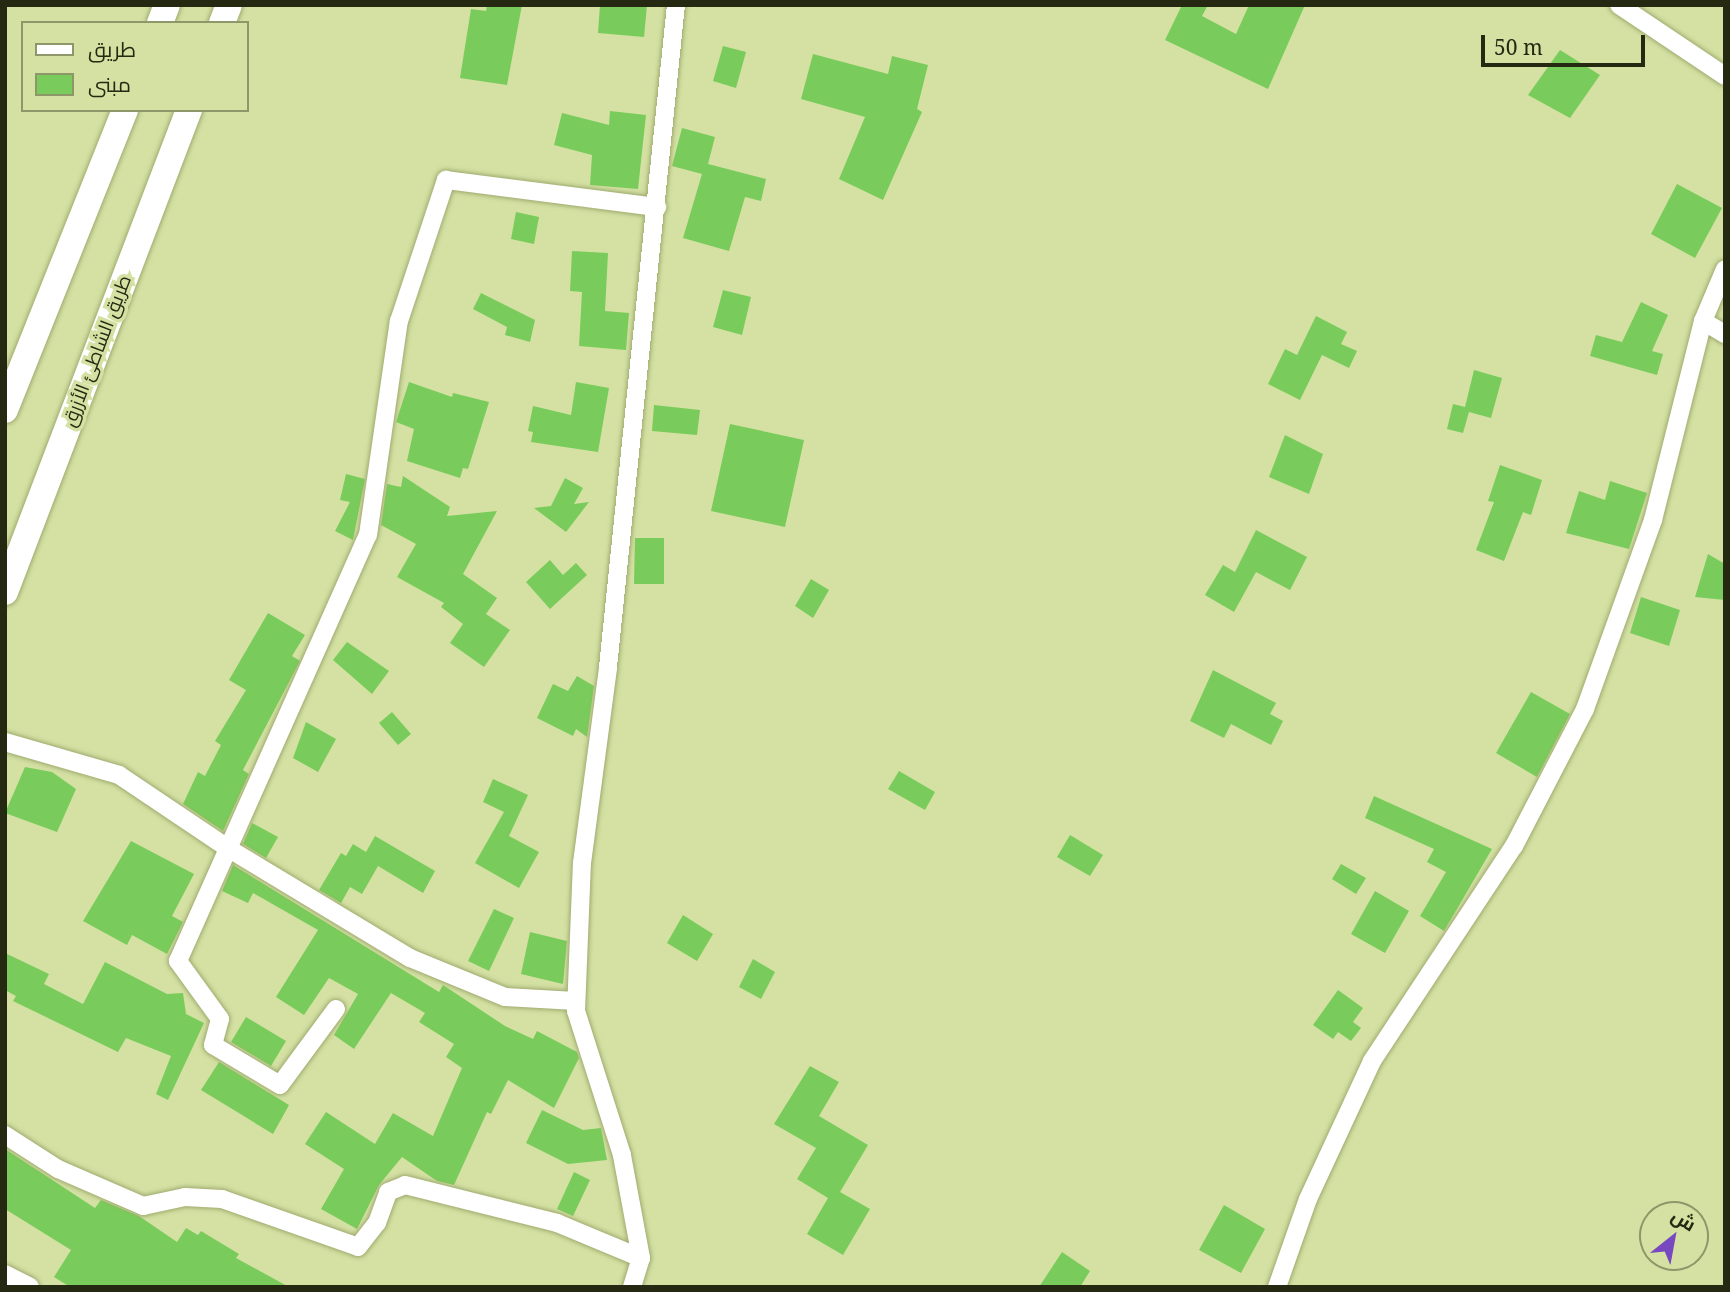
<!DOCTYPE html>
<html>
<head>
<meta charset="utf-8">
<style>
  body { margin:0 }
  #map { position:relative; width:1730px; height:1292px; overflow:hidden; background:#d4e1a3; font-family:"Noto Serif",Cairo,serif }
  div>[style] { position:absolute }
  .building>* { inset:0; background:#79cc5b }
  .roads { filter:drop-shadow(0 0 2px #9fab6f) drop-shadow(0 0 2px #9fab6f) }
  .street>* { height:18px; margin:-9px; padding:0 9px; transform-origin:9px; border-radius:9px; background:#fff }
  .secondary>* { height:26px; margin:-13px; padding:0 13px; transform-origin:13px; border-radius:13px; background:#fff }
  span { translate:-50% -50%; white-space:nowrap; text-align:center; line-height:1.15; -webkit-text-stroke:7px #d4e1a3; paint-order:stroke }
  .street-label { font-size:19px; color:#252911 }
  .frame { position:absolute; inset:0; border:7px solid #252911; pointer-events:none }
  .legend { position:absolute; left:21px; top:21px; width:228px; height:91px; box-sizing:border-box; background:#d4e1a3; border:2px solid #8e9769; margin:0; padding:9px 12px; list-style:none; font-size:21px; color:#252911 }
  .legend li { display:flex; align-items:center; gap:14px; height:35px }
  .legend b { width:35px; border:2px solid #8e9769 }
  .north { position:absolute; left:1639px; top:1201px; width:70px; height:70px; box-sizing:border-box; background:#d4e1a3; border:2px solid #8e9769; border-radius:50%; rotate:31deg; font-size:19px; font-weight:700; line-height:28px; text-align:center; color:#252911 }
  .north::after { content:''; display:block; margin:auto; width:24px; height:32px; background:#7848c0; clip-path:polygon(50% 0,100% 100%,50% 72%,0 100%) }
  .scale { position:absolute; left:1481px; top:35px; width:164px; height:32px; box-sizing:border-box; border:4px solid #252911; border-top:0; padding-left:9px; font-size:21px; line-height:24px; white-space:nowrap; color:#252911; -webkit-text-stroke:5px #d4e1a3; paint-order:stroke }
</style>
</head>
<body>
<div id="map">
  <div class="building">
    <div style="clip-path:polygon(487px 5px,522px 5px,507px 85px,460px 78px,471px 9px,486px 11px)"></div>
    <div style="clip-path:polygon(600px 5px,647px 5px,644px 37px,598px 33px)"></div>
    <div style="clip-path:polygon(1182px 5px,1208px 5px,1202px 16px,1236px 34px,1249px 5px,1305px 5px,1268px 89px,1165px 40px)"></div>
    <div style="clip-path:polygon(723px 46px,746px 52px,736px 88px,713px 81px)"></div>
    <div style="clip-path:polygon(1560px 50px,1600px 75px,1570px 118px,1528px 95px)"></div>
    <div style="clip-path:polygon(813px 54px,888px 74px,892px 56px,928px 65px,917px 109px,922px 112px,883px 200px,839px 179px,865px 117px,801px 99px)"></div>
    <div style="clip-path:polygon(610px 111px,646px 115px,638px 189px,590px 185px,592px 155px,554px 145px,562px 113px,609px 125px)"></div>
    <div style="clip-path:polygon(682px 128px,715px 137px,708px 164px,766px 179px,761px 201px,745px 197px,729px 251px,683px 238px,702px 174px,672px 166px)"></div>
    <div style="clip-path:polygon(1677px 184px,1722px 208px,1695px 258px,1651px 234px)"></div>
    <div style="clip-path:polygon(516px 212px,539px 217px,534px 244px,511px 239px)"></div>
    <div style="clip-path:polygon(572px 251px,608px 253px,605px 311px,629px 313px,626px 350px,579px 346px,582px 292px,570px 291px)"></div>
    <div style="clip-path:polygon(723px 290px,751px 297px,742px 335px,713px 327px)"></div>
    <div style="clip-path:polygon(481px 293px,535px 320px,530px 342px,505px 335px,507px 327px,473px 309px)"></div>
    <div style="clip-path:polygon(1641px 302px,1668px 315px,1652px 351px,1663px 354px,1657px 375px,1590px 356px,1596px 335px,1622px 342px)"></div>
    <div style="clip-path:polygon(1316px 316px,1347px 332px,1341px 344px,1357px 351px,1349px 368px,1322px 355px,1300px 400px,1268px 384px,1285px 349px,1297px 355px)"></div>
    <div style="clip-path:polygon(1474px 370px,1502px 378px,1491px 418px,1469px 412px,1463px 433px,1447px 429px,1453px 404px,1465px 407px)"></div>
    <div style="clip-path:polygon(409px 382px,452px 397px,453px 393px,489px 402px,468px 469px,463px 468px,460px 478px,407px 461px,414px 429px,396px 422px)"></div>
    <div style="clip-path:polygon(576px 382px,609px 388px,598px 452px,531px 442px,533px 432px,528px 431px,533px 406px,571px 415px)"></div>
    <div style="clip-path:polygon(654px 405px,700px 410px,697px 435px,652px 431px)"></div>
    <div style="clip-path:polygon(730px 424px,804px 440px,785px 527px,711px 511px)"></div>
    <div style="clip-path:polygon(1285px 435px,1323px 454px,1309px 494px,1269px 477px)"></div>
    <div style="clip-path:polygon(1500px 465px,1542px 480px,1531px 515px,1523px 512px,1504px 561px,1476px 550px,1494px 502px,1488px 501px)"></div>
    <div style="clip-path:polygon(346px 474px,365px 479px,353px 540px,335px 531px,350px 502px,340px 500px)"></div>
    <div style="clip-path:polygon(403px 476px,450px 507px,447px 516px,497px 511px,463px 574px,497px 598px,486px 614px,510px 630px,484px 667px,450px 643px,463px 624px,441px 607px,444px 603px,397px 577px,416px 544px,381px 525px,387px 484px,401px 487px)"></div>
    <div style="clip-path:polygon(565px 478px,583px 488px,574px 504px,589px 502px,566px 532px,534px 508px,551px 506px)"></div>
    <div style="clip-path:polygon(1610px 481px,1647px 493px,1629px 549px,1566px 533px,1579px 491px,1605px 500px)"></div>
    <div style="clip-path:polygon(1256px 530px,1307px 557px,1290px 590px,1256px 572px,1234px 612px,1205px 595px,1223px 565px,1235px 572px)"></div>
    <div style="clip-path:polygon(635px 538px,664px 538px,664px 584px,634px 584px)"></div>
    <div style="clip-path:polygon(1708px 554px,1725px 564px,1725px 600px,1695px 597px)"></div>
    <div style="clip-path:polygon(550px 560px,563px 575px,576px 563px,587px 575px,550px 609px,526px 582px)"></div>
    <div style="clip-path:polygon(811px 579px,829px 590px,813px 618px,795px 606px)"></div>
    <div style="clip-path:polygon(1641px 597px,1680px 610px,1669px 646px,1630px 633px)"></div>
    <div style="clip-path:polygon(268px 613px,305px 635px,292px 656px,300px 661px,243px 770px,249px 774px,223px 831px,183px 804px,198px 772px,205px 776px,221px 745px,215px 741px,246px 690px,229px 680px)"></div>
    <div style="clip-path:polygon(347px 642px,389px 671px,372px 694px,333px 660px)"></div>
    <div style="clip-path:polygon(1213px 670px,1276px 703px,1270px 714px,1283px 721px,1271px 745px,1231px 724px,1224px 738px,1190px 721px)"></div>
    <div style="clip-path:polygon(577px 676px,594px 686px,587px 737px,576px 729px,573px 736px,537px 718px,553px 684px,568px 691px)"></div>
    <div style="clip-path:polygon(1531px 692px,1570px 714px,1537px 777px,1496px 753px)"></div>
    <div style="clip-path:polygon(392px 712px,411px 734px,398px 745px,379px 723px)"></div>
    <div style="clip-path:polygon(306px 722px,336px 739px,318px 772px,293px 758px)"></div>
    <div style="clip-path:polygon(25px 767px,52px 772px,76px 789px,57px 832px,5px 813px)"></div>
    <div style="clip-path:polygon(899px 771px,935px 792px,925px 810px,888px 789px)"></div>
    <div style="clip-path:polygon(493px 779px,528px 795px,509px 836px,539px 852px,519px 888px,475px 863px,504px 812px,483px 802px)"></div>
    <div style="clip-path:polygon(1374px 796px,1492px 849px,1444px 931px,1420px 916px,1446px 872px,1427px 862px,1434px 849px,1365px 818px)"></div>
    <div style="clip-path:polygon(252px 823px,278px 837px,266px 858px,243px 844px)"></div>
    <div style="clip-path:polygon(1070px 835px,1103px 855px,1090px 876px,1057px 857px)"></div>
    <div style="clip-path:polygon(375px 836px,435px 871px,423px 893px,378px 866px,362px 894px,350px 887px,341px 903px,319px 890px,341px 853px,346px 856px,353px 844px,366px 852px)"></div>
    <div style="clip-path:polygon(131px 841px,194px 874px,172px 916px,183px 922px,167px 954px,132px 935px,127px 945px,83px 921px)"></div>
    <div style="clip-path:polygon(1341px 864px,1366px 878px,1356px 894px,1332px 879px)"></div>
    <div style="clip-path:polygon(233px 865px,439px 992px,443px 985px,505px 1026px,533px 1039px,537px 1031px,577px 1052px,579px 1058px,554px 1108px,508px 1080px,491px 1114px,487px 1112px,454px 1185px,437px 1181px,402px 1157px,379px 1185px,357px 1229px,321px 1209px,344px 1169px,305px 1144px,326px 1112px,375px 1144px,393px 1113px,433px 1136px,462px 1068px,446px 1057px,454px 1044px,419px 1022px,425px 1013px,391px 993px,354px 1049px,334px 1035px,358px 994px,329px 978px,304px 1015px,276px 997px,318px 930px,253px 893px,248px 903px,222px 891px)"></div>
    <div style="clip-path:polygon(1375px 891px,1409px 911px,1385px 953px,1351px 934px)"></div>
    <div style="clip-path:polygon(494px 909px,514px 918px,489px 971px,468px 961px)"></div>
    <div style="clip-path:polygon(683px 915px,713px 934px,697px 961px,667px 943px)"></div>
    <div style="clip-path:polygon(530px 932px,567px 941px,563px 984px,521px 974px)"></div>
    <div style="clip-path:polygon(5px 953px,49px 974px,44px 984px,83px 1004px,105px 962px,167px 994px,183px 993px,186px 1014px,204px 1023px,168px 1100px,156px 1094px,171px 1056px,126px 1038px,118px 1052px,13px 1001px,16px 996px,5px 990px)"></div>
    <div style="clip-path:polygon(753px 959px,775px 972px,761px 999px,739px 987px)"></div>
    <div style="clip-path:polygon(1338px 990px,1363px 1008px,1353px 1022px,1361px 1028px,1351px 1041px,1338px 1032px,1333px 1039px,1313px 1025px)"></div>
    <div style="clip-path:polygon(246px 1017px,286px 1041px,271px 1066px,231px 1042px)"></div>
    <div style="clip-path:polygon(219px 1062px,289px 1105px,273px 1134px,201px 1090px)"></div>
    <div style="clip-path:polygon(810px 1066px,839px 1082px,819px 1116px,868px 1145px,840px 1192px,870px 1209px,843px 1255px,807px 1234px,828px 1198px,797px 1179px,816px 1148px,774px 1124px)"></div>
    <div style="clip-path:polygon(542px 1110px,583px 1130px,601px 1128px,607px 1160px,568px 1164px,526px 1143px)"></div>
    <div style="clip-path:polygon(5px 1149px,95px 1208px,101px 1200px,139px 1216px,177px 1242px,186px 1228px,198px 1235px,201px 1231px,239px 1254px,236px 1258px,289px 1287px,70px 1287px,54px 1277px,71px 1250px,5px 1209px)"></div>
    <div style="clip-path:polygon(574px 1172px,590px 1180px,573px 1216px,557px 1209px)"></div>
    <div style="clip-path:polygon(1224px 1205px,1265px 1229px,1241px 1273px,1199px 1250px)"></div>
    <div style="clip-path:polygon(1062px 1252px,1090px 1271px,1080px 1287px,1039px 1287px)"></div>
  </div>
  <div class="roads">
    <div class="street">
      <div style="left:1619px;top:5px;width:128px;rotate:33.8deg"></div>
      <div style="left:1703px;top:321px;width:26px;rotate:31deg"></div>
      <div style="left:5px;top:742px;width:119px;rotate:16.1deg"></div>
      <div style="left:119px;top:775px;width:129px;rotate:33.9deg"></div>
      <div style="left:226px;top:847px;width:215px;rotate:31.1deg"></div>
      <div style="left:410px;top:958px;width:103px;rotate:22.3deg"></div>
      <div style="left:505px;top:997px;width:71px;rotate:3.2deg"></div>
      <div style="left:336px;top:1009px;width:94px;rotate:126.4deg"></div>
      <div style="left:280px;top:1085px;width:78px;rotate:-149.2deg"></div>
      <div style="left:213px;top:1045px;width:27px;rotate:-75deg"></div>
      <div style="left:220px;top:1019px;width:72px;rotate:-125.9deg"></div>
      <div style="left:178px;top:961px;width:466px;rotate:-66deg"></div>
      <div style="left:368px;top:535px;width:216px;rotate:-81.8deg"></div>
      <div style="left:399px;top:321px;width:149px;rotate:-71.6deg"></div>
      <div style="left:446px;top:180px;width:213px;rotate:7.3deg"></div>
      <div style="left:5px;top:1135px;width:63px;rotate:32.7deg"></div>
      <div style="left:58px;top:1169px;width:93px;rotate:23.5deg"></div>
      <div style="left:143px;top:1206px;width:43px;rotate:-12.1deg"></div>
      <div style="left:185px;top:1197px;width:37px;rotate:3deg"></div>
      <div style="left:222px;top:1199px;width:144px;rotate:19.4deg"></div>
      <div style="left:358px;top:1247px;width:31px;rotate:-52deg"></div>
      <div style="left:377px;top:1223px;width:33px;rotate:-70deg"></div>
      <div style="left:388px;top:1192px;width:18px;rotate:-22deg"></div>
      <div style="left:405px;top:1185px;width:157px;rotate:14deg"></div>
      <div style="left:557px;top:1223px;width:91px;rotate:22.6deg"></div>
      <div style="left:5px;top:1274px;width:28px;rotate:27deg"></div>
      <div style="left:632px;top:1287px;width:30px;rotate:-73deg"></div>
      <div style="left:641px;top:1258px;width:105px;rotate:-100.5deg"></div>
      <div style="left:622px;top:1155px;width:151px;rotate:-107.7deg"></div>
      <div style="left:576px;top:1011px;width:148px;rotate:-87.7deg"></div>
      <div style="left:582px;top:863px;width:198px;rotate:-82.4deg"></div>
      <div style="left:608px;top:667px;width:665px;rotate:-84.14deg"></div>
      <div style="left:1277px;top:1287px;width:93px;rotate:-70.6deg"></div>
      <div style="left:1308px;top:1199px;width:152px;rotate:-65.1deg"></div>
      <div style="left:1372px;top:1061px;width:258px;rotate:-56.6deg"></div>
      <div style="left:1514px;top:846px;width:154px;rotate:-62.6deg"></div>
      <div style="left:1585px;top:709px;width:201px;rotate:-70.2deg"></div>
      <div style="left:1653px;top:520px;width:205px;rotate:-75.9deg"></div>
      <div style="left:1703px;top:321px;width:56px;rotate:-67.1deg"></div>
    </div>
    <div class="secondary">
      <div style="left:160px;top:23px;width:19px;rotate:-69deg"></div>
      <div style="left:222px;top:23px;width:19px;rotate:-69deg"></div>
      <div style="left:5px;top:410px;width:323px;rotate:-68.2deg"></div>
      <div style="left:5px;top:592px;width:516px;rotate:-69.11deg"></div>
    </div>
  </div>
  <div class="street-label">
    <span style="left:97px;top:351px;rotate:-69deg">طريق الشاطئ الأزرق</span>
  </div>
  <div class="frame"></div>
  <ul class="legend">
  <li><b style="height:9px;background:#fff"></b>طريق</li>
  <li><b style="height:19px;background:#79cc5b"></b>مبنى</li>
  </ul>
  <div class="north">ش</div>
  <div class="scale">50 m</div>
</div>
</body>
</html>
